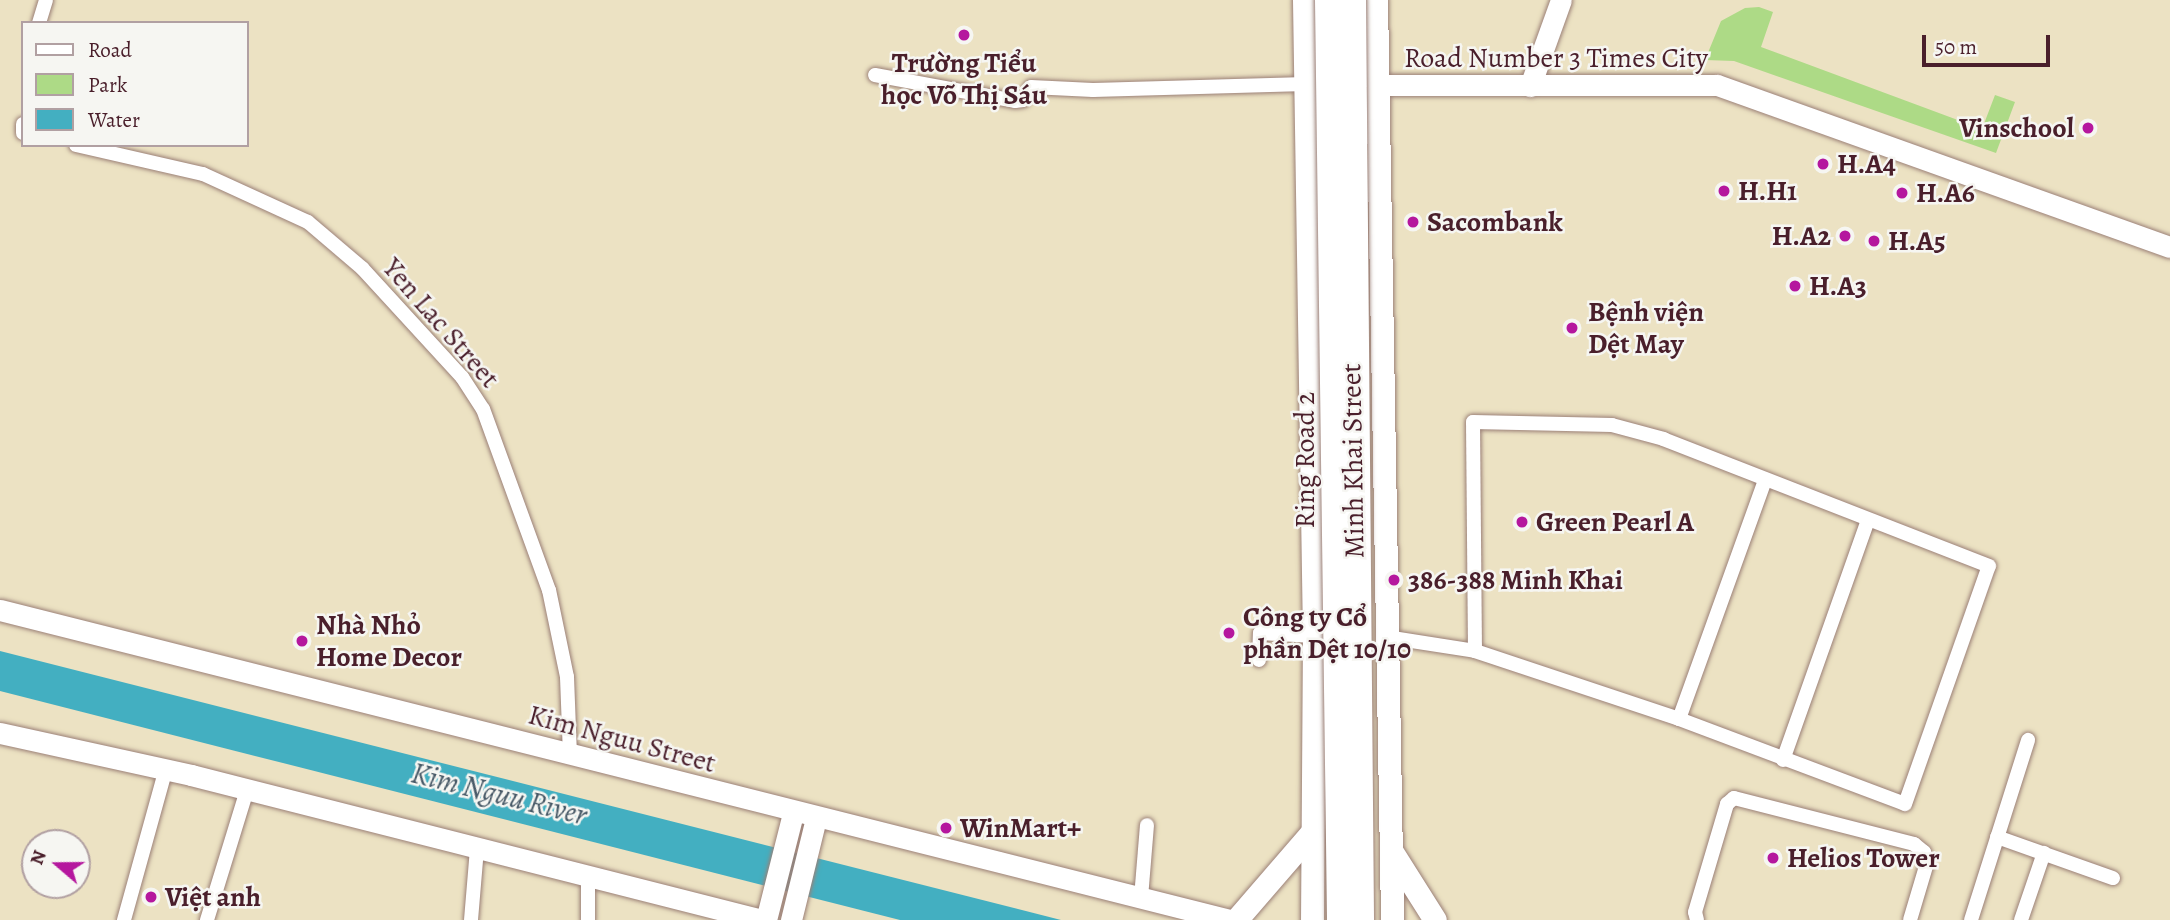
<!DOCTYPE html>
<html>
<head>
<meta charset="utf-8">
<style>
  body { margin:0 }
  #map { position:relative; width:2170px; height:920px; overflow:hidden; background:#ece2c3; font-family:Alegreya,serif }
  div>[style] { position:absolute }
  .green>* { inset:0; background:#adda86 }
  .water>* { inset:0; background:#43afc1 }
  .roads { filter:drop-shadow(0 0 2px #9b8077) drop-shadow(0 0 2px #9b8077) }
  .street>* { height:14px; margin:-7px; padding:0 7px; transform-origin:7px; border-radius:7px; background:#fff }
  .secondary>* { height:21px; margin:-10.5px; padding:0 10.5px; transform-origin:10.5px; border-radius:10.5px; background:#fff }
  .primary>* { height:23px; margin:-11.5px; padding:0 11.5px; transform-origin:11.5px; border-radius:11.5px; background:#fff }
  .bridges { filter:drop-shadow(0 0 2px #9b8077) drop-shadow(0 0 2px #9b8077) }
  .highway-bridge>* { height:26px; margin:-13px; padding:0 13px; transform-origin:13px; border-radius:13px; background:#fff }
  .dots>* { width:19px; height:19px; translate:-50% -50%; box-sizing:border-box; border:4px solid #f6f6f2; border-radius:50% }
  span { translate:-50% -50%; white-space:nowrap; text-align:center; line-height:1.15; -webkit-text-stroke:5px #f6f6f2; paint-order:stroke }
  .street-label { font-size:28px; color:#4a1f2b }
  .poi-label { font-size:28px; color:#4a1f2b; font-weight:700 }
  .right { translate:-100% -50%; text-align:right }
  .left { translate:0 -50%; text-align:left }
  .water-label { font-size:30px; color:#475967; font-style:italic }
  .legend { position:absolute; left:21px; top:21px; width:228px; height:126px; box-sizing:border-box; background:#f6f6f2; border:2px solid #b1a0a2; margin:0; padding:9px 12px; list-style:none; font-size:21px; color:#4a1f2b }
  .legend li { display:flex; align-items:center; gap:14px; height:35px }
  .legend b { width:35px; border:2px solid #b1a0a2 }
  .north { position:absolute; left:21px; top:829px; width:70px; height:70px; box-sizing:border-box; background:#f6f6f2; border:2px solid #b1a0a2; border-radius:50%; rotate:290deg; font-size:19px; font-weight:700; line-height:28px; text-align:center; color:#4a1f2b }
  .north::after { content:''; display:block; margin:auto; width:24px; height:32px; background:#b5179e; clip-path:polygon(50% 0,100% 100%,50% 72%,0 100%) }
  .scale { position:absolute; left:1922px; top:35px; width:128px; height:32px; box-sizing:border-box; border:4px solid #4a1f2b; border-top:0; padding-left:9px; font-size:21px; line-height:24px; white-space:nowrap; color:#4a1f2b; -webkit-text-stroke:5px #f6f6f2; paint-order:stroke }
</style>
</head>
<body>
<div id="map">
  <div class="green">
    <div style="clip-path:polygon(1759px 7px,1773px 12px,1761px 47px,1982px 129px,1995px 95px,2015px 102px,1996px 153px,1734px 61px,1705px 60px,1721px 21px,1745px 8px)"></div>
  </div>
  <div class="water">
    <div style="clip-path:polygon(0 651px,1061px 920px,900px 920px,0 691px)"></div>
  </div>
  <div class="roads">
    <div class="street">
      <div style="left:39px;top:23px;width:24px;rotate:-73deg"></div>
      <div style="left:875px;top:75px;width:142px;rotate:10.5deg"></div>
      <div style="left:1015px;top:101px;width:8px;rotate:-7deg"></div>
      <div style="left:1023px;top:100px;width:15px;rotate:-58deg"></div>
      <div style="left:1031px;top:87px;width:62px;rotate:2.8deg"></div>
      <div style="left:1093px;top:90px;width:213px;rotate:-1.6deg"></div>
      <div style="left:23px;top:124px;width:9px;rotate:90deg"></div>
      <div style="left:76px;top:145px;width:130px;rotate:12.9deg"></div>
      <div style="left:203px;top:174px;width:115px;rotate:24.6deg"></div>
      <div style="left:308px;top:222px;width:71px;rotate:40.4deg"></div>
      <div style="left:362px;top:268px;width:148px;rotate:47.5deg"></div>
      <div style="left:462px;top:377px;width:38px;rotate:57deg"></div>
      <div style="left:483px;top:409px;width:193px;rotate:70deg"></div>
      <div style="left:549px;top:590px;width:89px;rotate:78.3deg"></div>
      <div style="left:567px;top:677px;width:78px;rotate:87.8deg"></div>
      <div style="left:1386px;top:637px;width:90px;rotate:8.9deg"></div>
      <div style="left:1475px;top:651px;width:215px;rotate:18.4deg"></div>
      <div style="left:1679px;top:719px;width:241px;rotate:20.6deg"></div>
      <div style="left:1905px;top:804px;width:252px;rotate:-70.6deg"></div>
      <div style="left:1989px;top:566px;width:349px;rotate:-158.7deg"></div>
      <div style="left:1664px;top:439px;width:54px;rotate:-164.9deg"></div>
      <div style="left:1612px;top:425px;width:139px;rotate:-178.8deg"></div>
      <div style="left:1473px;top:422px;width:229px;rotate:89.5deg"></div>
      <div style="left:1259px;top:660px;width:27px;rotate:-88deg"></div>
      <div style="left:1260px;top:633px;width:54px;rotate:3.2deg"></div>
      <div style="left:1679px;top:719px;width:254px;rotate:-70.2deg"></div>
      <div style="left:1783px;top:760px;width:255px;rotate:-70.5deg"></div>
      <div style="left:1997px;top:837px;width:123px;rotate:19.5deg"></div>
      <div style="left:588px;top:877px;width:43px;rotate:90deg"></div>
      <div style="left:1141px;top:898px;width:73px;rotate:-85.3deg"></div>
      <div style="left:124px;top:920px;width:157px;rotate:-74.5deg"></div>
      <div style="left:207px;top:920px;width:136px;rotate:-72.9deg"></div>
      <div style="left:471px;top:920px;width:72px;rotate:-85.2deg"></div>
      <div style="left:1697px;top:920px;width:8px;rotate:-104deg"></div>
      <div style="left:1695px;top:912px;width:113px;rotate:-73.5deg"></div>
      <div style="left:1727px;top:804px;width:9px;rotate:-41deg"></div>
      <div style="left:1734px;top:798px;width:186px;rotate:14.3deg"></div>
      <div style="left:1914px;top:844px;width:13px;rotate:39deg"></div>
      <div style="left:1924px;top:852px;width:11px;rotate:75deg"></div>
      <div style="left:1927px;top:863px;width:59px;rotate:106.6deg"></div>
      <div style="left:1971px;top:920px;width:189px;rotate:-72.4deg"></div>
      <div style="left:2021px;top:920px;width:71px;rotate:-71.1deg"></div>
    </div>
    <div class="secondary">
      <div style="left:1377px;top:85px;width:340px"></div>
      <div style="left:1717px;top:85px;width:481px;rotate:19.7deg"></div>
      <div style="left:1530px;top:86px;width:91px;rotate:-70.2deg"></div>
      <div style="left:0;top:610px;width:1268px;rotate:14.15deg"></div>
      <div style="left:0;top:733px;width:196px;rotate:12.4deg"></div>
      <div style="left:191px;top:775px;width:589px;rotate:14.25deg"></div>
      <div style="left:766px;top:920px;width:110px;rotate:-75.8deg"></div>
      <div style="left:791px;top:920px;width:105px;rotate:-76.2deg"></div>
    </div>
    <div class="primary">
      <div style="left:1304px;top:0;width:636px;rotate:89.1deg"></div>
      <div style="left:1314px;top:636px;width:284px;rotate:90.4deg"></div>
      <div style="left:1376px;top:0;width:920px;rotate:89deg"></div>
      <div style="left:1392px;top:852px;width:80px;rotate:57.7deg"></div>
      <div style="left:1236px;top:920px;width:116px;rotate:-49.2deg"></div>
    </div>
  </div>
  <div class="bridges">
    <div class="highway-bridge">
      <div style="left:1328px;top:0;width:920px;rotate:89.25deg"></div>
      <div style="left:1353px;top:0;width:920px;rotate:89.5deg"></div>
    </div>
  </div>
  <div class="dots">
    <div style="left:964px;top:35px;background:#b5179e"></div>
    <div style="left:2088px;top:128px;background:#b5179e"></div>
    <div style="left:1823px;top:164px;background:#b5179e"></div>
    <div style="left:1724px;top:191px;background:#b5179e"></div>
    <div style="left:1902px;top:193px;background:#b5179e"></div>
    <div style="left:1413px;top:222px;background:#b5179e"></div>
    <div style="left:1845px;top:236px;background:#b5179e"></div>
    <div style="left:1874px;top:241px;background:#b5179e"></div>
    <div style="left:1795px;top:286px;background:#b5179e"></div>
    <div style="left:1572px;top:328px;background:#b5179e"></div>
    <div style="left:1522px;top:522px;background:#b5179e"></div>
    <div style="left:1394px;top:580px;background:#b5179e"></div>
    <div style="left:1229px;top:633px;background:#b5179e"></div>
    <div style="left:302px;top:641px;background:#b5179e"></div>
    <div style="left:946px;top:828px;background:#b5179e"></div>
    <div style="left:1773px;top:858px;background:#b5179e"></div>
    <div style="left:151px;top:897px;background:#b5179e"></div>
  </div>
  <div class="street-label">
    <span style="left:1556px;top:58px">Road Number 3 Times City</span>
    <span style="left:441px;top:323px;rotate:49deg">Yen Lac Street</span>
    <span style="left:1305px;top:460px;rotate:-90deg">Ring Road 2</span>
    <span style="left:1353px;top:461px;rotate:-91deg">Minh Khai Street</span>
    <span style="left:622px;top:739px;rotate:15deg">Kim Nguu Street</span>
  </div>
  <div class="poi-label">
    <span style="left:964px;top:79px">Trường Tiểu<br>học Võ Thị Sáu</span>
    <span class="right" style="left:2074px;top:128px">Vinschool</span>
    <span class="left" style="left:1837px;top:164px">H.A4</span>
    <span class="left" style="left:1738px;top:191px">H.H1</span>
    <span class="left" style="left:1916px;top:193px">H.A6</span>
    <span class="left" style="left:1427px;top:222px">Sacombank</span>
    <span class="right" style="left:1831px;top:236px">H.A2</span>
    <span class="left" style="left:1888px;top:241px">H.A5</span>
    <span class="left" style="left:1809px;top:286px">H.A3</span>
    <span class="left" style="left:1588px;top:328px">Bệnh viện<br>Dệt May</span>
    <span class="left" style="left:1536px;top:522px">Green Pearl A</span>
    <span class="left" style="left:1408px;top:580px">386-388 Minh Khai</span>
    <span class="left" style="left:1243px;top:633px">Công ty Cổ<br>phần Dệt 10/10</span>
    <span class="left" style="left:316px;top:641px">Nhà Nhỏ<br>Home Decor</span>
    <span class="left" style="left:960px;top:828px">WinMart+</span>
    <span class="left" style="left:1787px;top:858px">Helios Tower</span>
    <span class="left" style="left:165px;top:897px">Việt anh</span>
  </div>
  <div class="water-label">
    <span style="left:499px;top:794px;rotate:14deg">Kim Nguu River</span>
  </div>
  <ul class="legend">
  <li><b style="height:9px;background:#fff"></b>Road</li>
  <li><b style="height:19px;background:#adda86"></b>Park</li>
  <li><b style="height:19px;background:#43afc1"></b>Water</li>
  </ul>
  <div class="north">N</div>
  <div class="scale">50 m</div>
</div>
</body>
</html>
